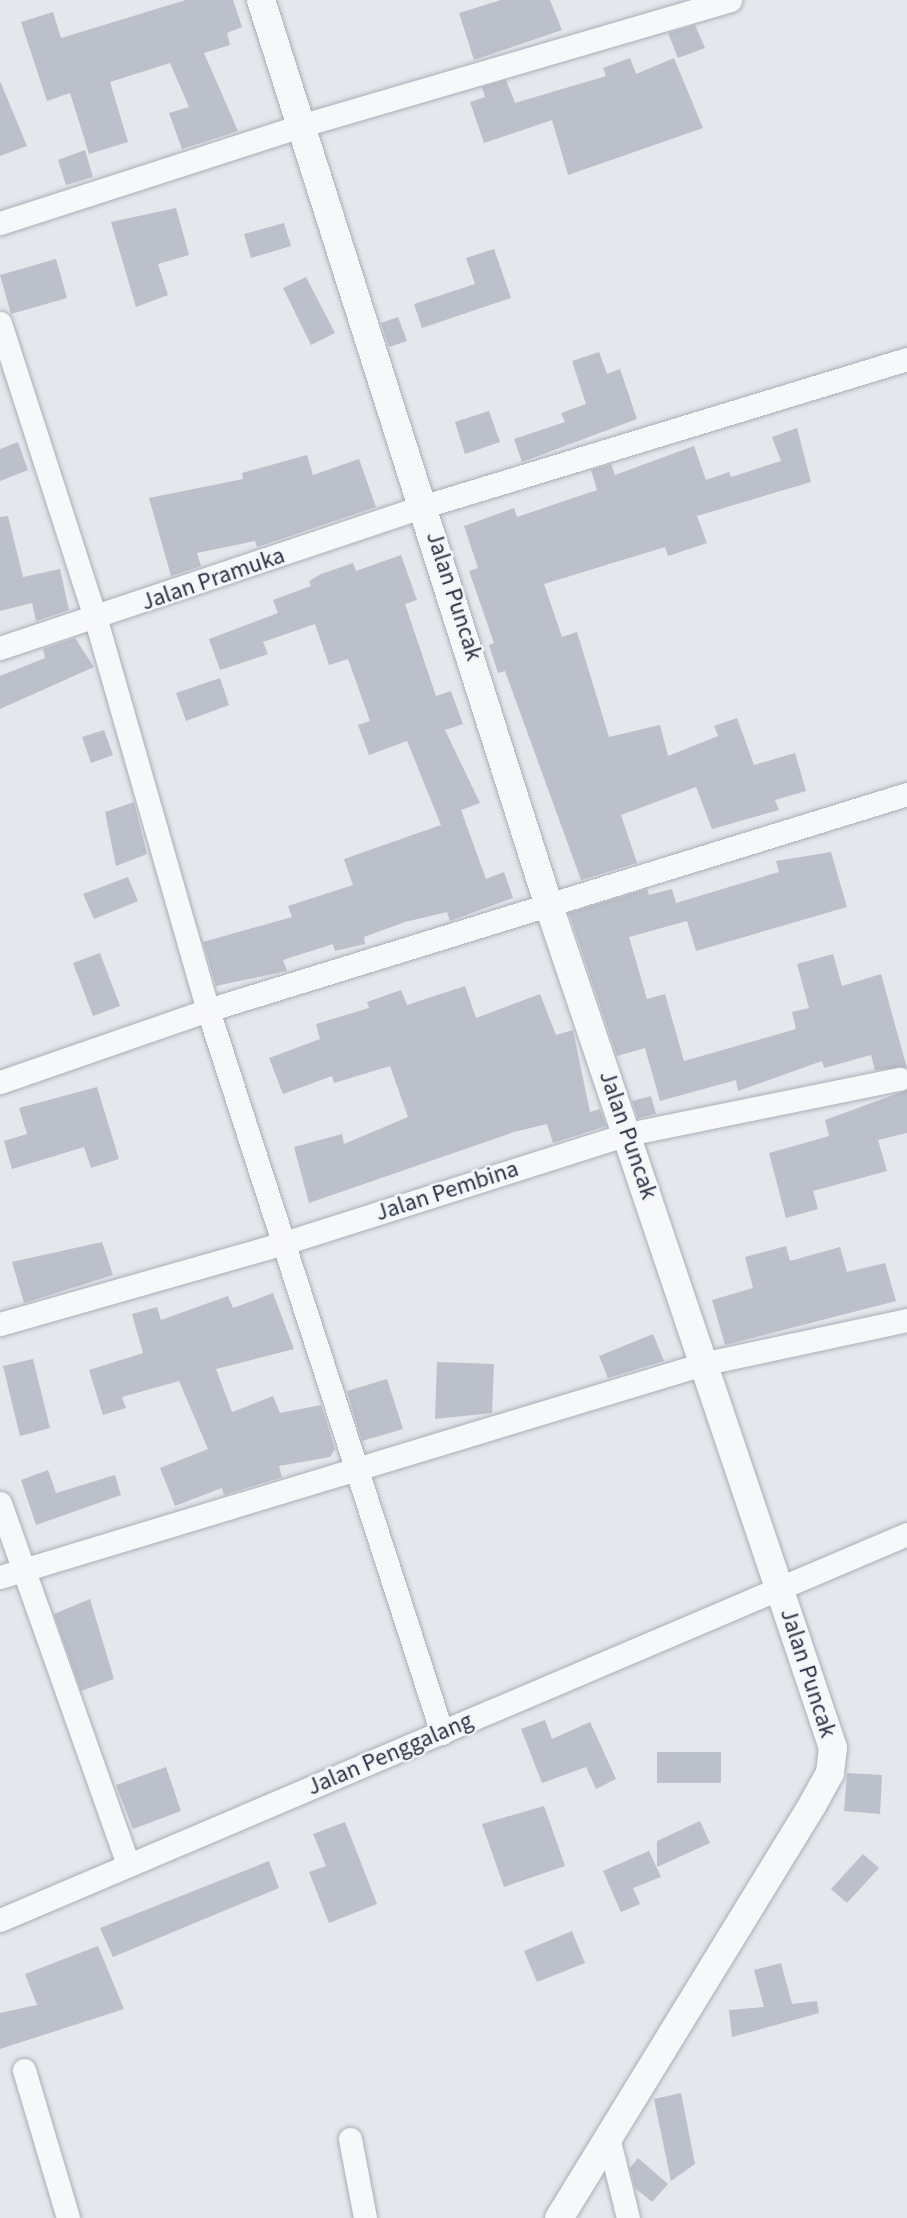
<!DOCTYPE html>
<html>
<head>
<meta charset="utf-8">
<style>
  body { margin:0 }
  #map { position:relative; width:907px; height:2218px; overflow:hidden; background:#e4e7ec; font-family:"Source Sans 3",sans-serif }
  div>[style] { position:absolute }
  .building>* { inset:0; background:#bbc0ca }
  .roads { filter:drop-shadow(0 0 2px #a9aeb7) drop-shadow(0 0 2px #a9aeb7) }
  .minor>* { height:23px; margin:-11.5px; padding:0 11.5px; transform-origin:11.5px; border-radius:11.5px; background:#f7f8fa }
  .tertiary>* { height:28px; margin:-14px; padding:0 14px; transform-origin:14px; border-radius:14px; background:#f7f8fa }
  span { translate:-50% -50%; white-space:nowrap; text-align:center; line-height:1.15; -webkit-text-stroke:5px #f4f6f9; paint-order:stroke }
  .street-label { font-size:24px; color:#2b3445 }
</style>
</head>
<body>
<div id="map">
  <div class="building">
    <div style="clip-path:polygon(186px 0,233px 0,242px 27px,227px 33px,230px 45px,204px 53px,238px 131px,182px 149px,169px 113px,189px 107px,170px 63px,110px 82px,128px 142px,89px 154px,70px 93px,47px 101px,21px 22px,53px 12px,61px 38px)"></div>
    <div style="clip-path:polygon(501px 0,550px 0,562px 30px,474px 60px,459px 13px)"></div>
    <div style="clip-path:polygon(695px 25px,705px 48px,678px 58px,668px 33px)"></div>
    <div style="clip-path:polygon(630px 58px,636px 74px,674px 58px,703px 128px,568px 175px,552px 120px,484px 143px,470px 102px,485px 97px,482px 87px,506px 80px,515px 103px,606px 76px,603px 68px)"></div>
    <div style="clip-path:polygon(0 81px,27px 146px,0 156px)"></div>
    <div style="clip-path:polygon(85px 150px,93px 177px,66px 185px,58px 160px)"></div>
    <div style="clip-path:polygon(176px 208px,189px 255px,158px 264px,168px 295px,136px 307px,111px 222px)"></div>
    <div style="clip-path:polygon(284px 223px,291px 246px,251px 258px,244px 234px)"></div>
    <div style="clip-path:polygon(494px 249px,511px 298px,422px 328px,414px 304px,475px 284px,466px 258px)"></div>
    <div style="clip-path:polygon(56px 259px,67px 298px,11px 314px,0 275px)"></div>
    <div style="clip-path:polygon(306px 277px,335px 333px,311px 345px,283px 288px)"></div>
    <div style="clip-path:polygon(398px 317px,407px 341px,389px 347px,381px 323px)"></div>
    <div style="clip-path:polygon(599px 352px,607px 374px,620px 369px,637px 419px,522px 462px,514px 439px,565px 422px,561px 413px,586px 404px,572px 361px)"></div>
    <div style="clip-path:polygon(489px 411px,500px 442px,465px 454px,455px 422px)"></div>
    <div style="clip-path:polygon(797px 428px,811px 482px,697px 516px,707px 543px,668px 556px,665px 547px,544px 584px,562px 637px,577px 632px,609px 737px,660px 725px,668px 756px,718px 736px,714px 726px,737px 718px,754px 765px,795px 753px,806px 791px,775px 800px,779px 810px,712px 829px,696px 787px,621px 815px,637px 863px,581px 880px,505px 671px,498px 673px,489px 645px,494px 643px,469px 571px,478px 568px,464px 526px,514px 508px,517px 517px,597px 490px,591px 470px,611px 464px,615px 475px,694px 446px,706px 480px,729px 472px,731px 477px,781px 461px,772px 437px)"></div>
    <div style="clip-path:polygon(18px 442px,28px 470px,0 481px,0 449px)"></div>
    <div style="clip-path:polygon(307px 455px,313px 475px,359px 459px,376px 507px,257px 547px,255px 541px,197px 553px,201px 566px,171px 576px,149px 498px,243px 479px,242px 473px)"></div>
    <div style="clip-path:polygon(8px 516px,23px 577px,60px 569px,69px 610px,36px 621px,32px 603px,0 611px,0 517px)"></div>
    <div style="clip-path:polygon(401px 555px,417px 600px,405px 604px,436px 696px,451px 691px,463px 724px,445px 730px,480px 803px,461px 810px,486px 879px,504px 872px,513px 898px,450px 921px,447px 912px,405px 922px,364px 937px,365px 944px,335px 951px,333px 944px,283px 960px,287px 971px,216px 986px,203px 942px,292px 917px,288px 906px,353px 885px,344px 859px,441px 825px,407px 741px,369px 755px,358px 725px,370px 721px,348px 659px,329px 665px,315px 624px,263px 642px,268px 654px,220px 670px,209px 639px,278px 613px,273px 600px,311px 586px,309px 581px,321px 574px,353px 563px,356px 571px)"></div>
    <div style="clip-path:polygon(75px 638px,94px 667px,0 709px,0 676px,45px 658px,43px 649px)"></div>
    <div style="clip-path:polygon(220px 678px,229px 705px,186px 721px,176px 693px)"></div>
    <div style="clip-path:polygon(104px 730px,113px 755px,91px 763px,82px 737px)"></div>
    <div style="clip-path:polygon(134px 802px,147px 854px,116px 866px,105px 812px)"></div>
    <div style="clip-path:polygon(831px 852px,847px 907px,696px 951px,687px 921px,629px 937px,647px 999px,665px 994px,684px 1061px,796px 1029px,792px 1012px,809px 1008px,797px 964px,833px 954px,842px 986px,881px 974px,907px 1068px,875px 1070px,871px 1055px,824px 1068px,822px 1061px,738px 1091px,736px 1080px,660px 1101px,645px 1048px,617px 1056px,569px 913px,647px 889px,649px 895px,672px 889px,676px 903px,779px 872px,776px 861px)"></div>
    <div style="clip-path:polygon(128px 877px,138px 901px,94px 919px,83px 894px)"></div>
    <div style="clip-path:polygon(100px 953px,120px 1006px,93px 1016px,73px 963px)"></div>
    <div style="clip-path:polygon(465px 986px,476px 1018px,540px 994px,556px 1035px,573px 1030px,590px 1112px,600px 1109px,606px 1126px,553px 1143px,547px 1124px,514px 1132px,309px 1203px,294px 1147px,342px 1134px,344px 1144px,408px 1117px,390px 1066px,334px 1083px,332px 1076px,283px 1094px,269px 1058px,320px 1039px,316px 1024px,369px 1008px,367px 1002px,401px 990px,407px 1005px)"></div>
    <div style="clip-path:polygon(97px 1087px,119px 1159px,91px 1168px,84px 1147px,12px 1169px,4px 1141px,27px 1134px,19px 1108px)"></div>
    <div style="clip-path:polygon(907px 1090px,907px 1133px,878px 1140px,887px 1171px,813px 1191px,818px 1209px,786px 1218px,769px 1153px,829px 1136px,825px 1120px)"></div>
    <div style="clip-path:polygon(651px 1096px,656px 1114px,638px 1118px,632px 1101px)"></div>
    <div style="clip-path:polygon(102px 1242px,113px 1275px,24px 1303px,12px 1262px)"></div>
    <div style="clip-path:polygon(786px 1246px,790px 1261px,840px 1247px,847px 1272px,885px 1263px,896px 1301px,725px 1345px,712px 1300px,753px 1288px,745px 1257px)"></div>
    <div style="clip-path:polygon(273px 1293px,294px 1349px,216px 1369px,232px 1412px,273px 1396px,280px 1413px,321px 1405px,335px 1449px,330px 1457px,279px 1466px,282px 1477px,224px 1495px,222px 1488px,175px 1506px,160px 1468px,208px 1449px,179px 1381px,122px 1397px,126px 1408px,103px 1415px,89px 1370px,143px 1353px,132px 1314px,157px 1307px,161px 1320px,228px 1296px,233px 1308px)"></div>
    <div style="clip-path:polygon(653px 1334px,664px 1361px,608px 1378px,599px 1356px)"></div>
    <div style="clip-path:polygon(33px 1359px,50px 1428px,20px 1436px,3px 1366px)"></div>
    <div style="clip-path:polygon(437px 1362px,494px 1364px,492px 1413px,435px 1419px)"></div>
    <div style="clip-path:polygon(387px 1379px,403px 1429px,362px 1441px,347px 1391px)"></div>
    <div style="clip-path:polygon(48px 1470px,56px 1493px,115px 1475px,121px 1495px,36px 1525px,21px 1480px)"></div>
    <div style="clip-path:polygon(90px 1599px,114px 1679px,81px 1691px,54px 1614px)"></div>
    <div style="clip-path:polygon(545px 1720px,552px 1739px,590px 1722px,616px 1779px,596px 1789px,586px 1767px,542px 1783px,521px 1729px)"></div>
    <div style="clip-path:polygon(657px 1752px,721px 1752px,721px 1783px,657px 1783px)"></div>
    <div style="clip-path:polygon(166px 1767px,181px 1811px,133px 1829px,116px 1785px)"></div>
    <div style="clip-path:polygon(847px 1773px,882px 1775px,880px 1814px,844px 1811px)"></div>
    <div style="clip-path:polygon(544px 1806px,565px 1866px,504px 1887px,482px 1824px)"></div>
    <div style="clip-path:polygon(700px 1821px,710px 1843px,657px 1867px,657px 1841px)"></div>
    <div style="clip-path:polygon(345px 1822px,377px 1904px,329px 1923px,309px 1872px,326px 1866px,313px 1834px)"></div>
    <div style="clip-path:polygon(649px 1851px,661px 1877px,633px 1888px,640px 1904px,621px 1912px,603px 1871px)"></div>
    <div style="clip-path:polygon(863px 1854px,879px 1868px,847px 1903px,831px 1889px)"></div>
    <div style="clip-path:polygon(269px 1861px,279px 1888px,113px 1957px,100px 1928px)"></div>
    <div style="clip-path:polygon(572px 1931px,585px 1963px,537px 1982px,524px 1951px)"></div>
    <div style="clip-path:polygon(98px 1946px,124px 2009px,0 2049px,0 2013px,37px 2005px,25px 1974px)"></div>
    <div style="clip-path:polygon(781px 1963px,792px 2004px,817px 2001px,819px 2013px,732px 2037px,729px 2010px,764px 2007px,754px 1970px)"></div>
    <div style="clip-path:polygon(681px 2093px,695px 2164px,671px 2181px,654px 2099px)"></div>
    <div style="clip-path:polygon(638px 2158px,668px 2184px,652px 2202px,635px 2188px,630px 2168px)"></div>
  </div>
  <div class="roads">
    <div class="minor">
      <div style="left:0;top:223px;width:318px;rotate:-17.9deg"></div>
      <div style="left:303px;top:125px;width:445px;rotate:-16.3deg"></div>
      <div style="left:0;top:323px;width:312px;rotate:72.1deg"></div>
      <div style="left:96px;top:620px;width:406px;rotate:74deg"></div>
      <div style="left:208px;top:1010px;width:760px;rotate:72.07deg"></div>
      <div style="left:0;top:648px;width:448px;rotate:-18.5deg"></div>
      <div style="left:425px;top:506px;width:504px;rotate:-16.96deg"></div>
      <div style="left:0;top:1082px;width:220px;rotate:-19.1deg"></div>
      <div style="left:208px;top:1010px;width:732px;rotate:-17.17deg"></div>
      <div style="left:0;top:1324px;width:295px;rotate:-15.9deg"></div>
      <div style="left:284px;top:1243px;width:361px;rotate:-17.6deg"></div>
      <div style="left:628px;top:1134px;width:277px;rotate:-11.5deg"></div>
      <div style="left:0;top:1503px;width:384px;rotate:70.5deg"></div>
      <div style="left:0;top:1577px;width:738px;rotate:-16.86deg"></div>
      <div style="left:706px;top:1363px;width:206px;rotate:-12.1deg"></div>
      <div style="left:0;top:1920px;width:986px;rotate:-23.05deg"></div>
      <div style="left:24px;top:2070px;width:154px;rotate:73.4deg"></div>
      <div style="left:608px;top:2137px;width:83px;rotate:76.1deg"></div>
      <div style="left:350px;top:2139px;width:80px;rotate:79.2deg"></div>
    </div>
    <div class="tertiary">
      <div style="left:261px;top:0;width:948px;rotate:72.37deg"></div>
      <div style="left:548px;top:903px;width:892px;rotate:71.36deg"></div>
      <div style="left:833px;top:1748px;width:25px;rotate:97deg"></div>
      <div style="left:830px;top:1773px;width:35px;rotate:119deg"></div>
      <div style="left:813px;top:1804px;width:486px;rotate:121.5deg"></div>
    </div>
  </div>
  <div class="street-label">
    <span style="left:213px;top:579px;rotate:-19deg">Jalan Pramuka</span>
    <span style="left:454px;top:596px;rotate:72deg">Jalan Puncak</span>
    <span style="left:628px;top:1135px;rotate:71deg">Jalan Puncak</span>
    <span style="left:447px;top:1191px;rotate:-18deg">Jalan Pembina</span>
    <span style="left:808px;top:1673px;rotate:72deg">Jalan Puncak</span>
    <span style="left:390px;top:1754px;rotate:-23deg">Jalan Penggalang</span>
  </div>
</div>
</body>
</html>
